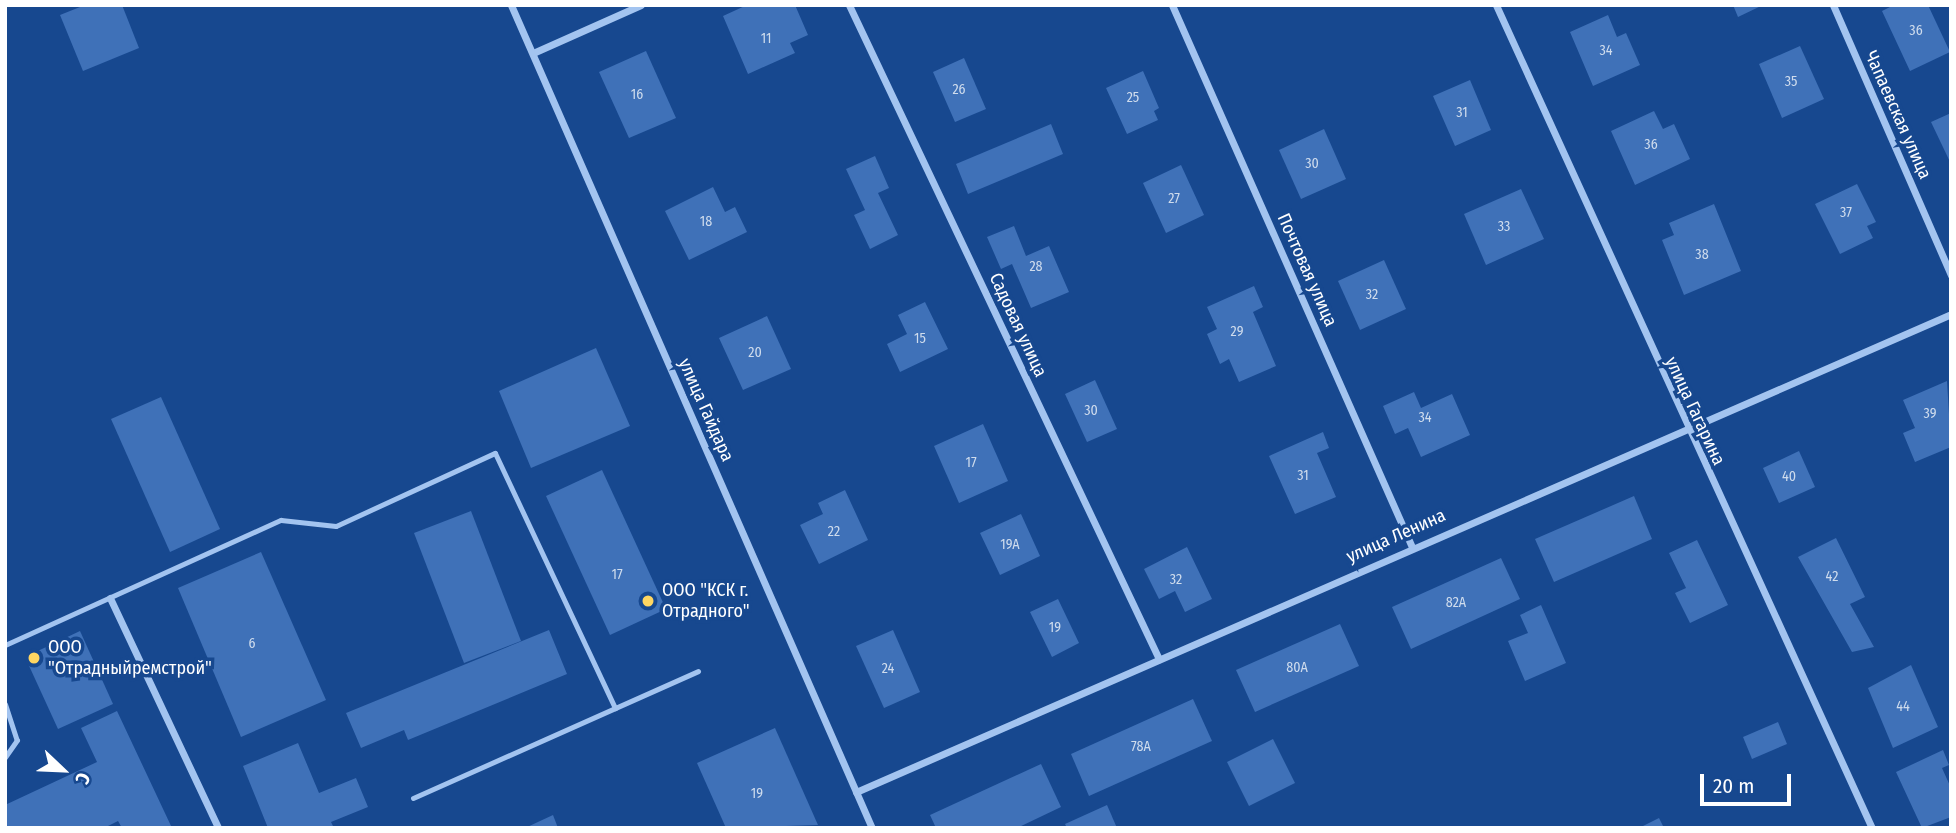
<!DOCTYPE html>
<html>
<head>
<meta charset="utf-8">
<style>
  body { margin:0 }
  #map { position:relative; width:1956px; height:833px; overflow:hidden; background:#17488f; font-family:"Fira Sans Condensed",sans-serif }
  div>[style] { position:absolute }
  .building>* { inset:0; background:#3f71b8 }
  .lane>* { height:5px; margin:-2.5px; padding:0 2.5px; transform-origin:2.5px; border-radius:2.5px; background:#a3c4f0 }
  .street>* { height:7px; margin:-3.5px; padding:0 3.5px; transform-origin:3.5px; border-radius:3.5px; background:#a3c4f0 }
  .dots>* { width:19px; height:19px; translate:-50% -50%; box-sizing:border-box; border:4px solid #17488f; border-radius:50% }
  span { translate:-50% -50%; white-space:nowrap; text-align:center; line-height:1.15; -webkit-text-stroke:7px #17488f; paint-order:stroke }
  .number-label { font-size:14px; color:#cfdced }
  .number-label span { -webkit-text-stroke-width:0 }
  .street-label { font-size:18px; color:#fff }
  .poi-label { font-size:18px; color:#fff }
  .left { translate:0 -50%; text-align:left }
  .frame { position:absolute; inset:0; border:7px solid #fff; pointer-events:none }
  .north { position:absolute; left:28px; top:735px; width:70px; height:70px; -webkit-text-stroke:5px #17488f; paint-order:stroke; rotate:113deg; font-size:19px; font-weight:700; line-height:28px; text-align:center; color:#fff }
  .north::after { content:''; display:block; margin:auto; width:24px; height:32px; background:#fff; clip-path:polygon(50% 0,100% 100%,50% 72%,0 100%) }
  .scale { position:absolute; left:1700px; top:774px; width:91px; height:32px; box-sizing:border-box; border:4px solid #fff; border-top:0; padding-left:9px; font-size:21px; line-height:24px; white-space:nowrap; color:#fff; -webkit-text-stroke:5px #17488f; paint-order:stroke }
</style>
</head>
<body>
<div id="map">
  <div class="building">
    <div style="clip-path:polygon(85px 5px,122px 5px,139px 48px,83px 71px,60px 15px)"></div>
    <div style="clip-path:polygon(747px 5px,795px 5px,808px 35px,790px 43px,795px 53px,748px 74px,723px 16px)"></div>
    <div style="clip-path:polygon(1733px 5px,1763px 5px,1738px 17px)"></div>
    <div style="clip-path:polygon(1894px 5px,1928px 5px,1950px 52px,1910px 71px,1882px 11px)"></div>
    <div style="clip-path:polygon(1608px 15px,1617px 37px,1626px 33px,1640px 65px,1593px 86px,1570px 32px)"></div>
    <div style="clip-path:polygon(1800px 46px,1824px 99px,1782px 118px,1759px 64px)"></div>
    <div style="clip-path:polygon(646px 51px,676px 118px,629px 138px,599px 72px)"></div>
    <div style="clip-path:polygon(964px 58px,986px 109px,955px 122px,933px 72px)"></div>
    <div style="clip-path:polygon(1143px 71px,1159px 108px,1154px 111px,1158px 120px,1127px 134px,1106px 88px)"></div>
    <div style="clip-path:polygon(1470px 80px,1491px 130px,1455px 146px,1433px 96px)"></div>
    <div style="clip-path:polygon(1654px 111px,1663px 129px,1674px 124px,1690px 159px,1635px 185px,1611px 131px)"></div>
    <div style="clip-path:polygon(1951px 113px,1951px 164px,1931px 122px)"></div>
    <div style="clip-path:polygon(1051px 124px,1063px 154px,968px 194px,956px 164px)"></div>
    <div style="clip-path:polygon(1324px 129px,1346px 179px,1301px 199px,1279px 150px)"></div>
    <div style="clip-path:polygon(875px 156px,889px 188px,878px 193px,898px 235px,870px 249px,854px 215px,865px 210px,846px 169px)"></div>
    <div style="clip-path:polygon(1181px 165px,1204px 215px,1166px 233px,1143px 183px)"></div>
    <div style="clip-path:polygon(1857px 184px,1876px 222px,1867px 226px,1873px 238px,1840px 254px,1815px 204px)"></div>
    <div style="clip-path:polygon(713px 187px,725px 212px,735px 207px,747px 232px,689px 260px,665px 211px)"></div>
    <div style="clip-path:polygon(1521px 189px,1544px 239px,1486px 265px,1464px 214px)"></div>
    <div style="clip-path:polygon(1714px 204px,1741px 271px,1684px 295px,1662px 240px,1674px 235px,1669px 223px)"></div>
    <div style="clip-path:polygon(1014px 226px,1026px 256px,1049px 246px,1069px 292px,1031px 308px,1012px 264px,1001px 269px,987px 237px)"></div>
    <div style="clip-path:polygon(1384px 260px,1406px 309px,1360px 330px,1338px 281px)"></div>
    <div style="clip-path:polygon(1254px 286px,1263px 307px,1253px 312px,1276px 366px,1239px 382px,1229px 359px,1220px 364px,1207px 334px,1217px 329px,1207px 307px)"></div>
    <div style="clip-path:polygon(925px 302px,948px 349px,900px 372px,887px 344px,907px 334px,898px 315px)"></div>
    <div style="clip-path:polygon(767px 316px,791px 369px,743px 390px,719px 338px)"></div>
    <div style="clip-path:polygon(596px 348px,630px 426px,531px 468px,499px 391px)"></div>
    <div style="clip-path:polygon(1095px 380px,1117px 429px,1087px 442px,1065px 394px)"></div>
    <div style="clip-path:polygon(1947px 381px,1951px 447px,1915px 462px,1903px 433px,1915px 428px,1903px 400px)"></div>
    <div style="clip-path:polygon(1414px 392px,1421px 408px,1452px 394px,1470px 435px,1421px 457px,1408px 428px,1395px 434px,1383px 406px)"></div>
    <div style="clip-path:polygon(161px 397px,220px 529px,170px 552px,111px 419px)"></div>
    <div style="clip-path:polygon(983px 424px,1008px 481px,959px 503px,934px 446px)"></div>
    <div style="clip-path:polygon(1323px 432px,1329px 448px,1317px 453px,1336px 497px,1295px 514px,1269px 456px)"></div>
    <div style="clip-path:polygon(1799px 451px,1815px 487px,1779px 503px,1763px 468px)"></div>
    <div style="clip-path:polygon(602px 470px,666px 609px,610px 635px,546px 496px)"></div>
    <div style="clip-path:polygon(845px 490px,868px 540px,819px 564px,800px 525px,823px 514px,818px 503px)"></div>
    <div style="clip-path:polygon(1634px 496px,1652px 539px,1554px 582px,1535px 539px)"></div>
    <div style="clip-path:polygon(471px 511px,521px 641px,464px 663px,414px 533px)"></div>
    <div style="clip-path:polygon(1021px 514px,1040px 556px,1000px 575px,980px 533px)"></div>
    <div style="clip-path:polygon(1836px 538px,1865px 597px,1850px 604px,1874px 647px,1852px 652px,1798px 557px)"></div>
    <div style="clip-path:polygon(1697px 540px,1728px 605px,1690px 623px,1675px 593px,1686px 588px,1669px 553px)"></div>
    <div style="clip-path:polygon(1187px 547px,1212px 599px,1185px 612px,1175px 591px,1159px 599px,1144px 569px)"></div>
    <div style="clip-path:polygon(261px 552px,326px 700px,241px 737px,178px 588px)"></div>
    <div style="clip-path:polygon(1501px 558px,1520px 599px,1411px 649px,1392px 607px)"></div>
    <div style="clip-path:polygon(1058px 599px,1079px 643px,1052px 657px,1030px 612px)"></div>
    <div style="clip-path:polygon(1541px 605px,1566px 663px,1525px 681px,1508px 641px,1528px 633px,1520px 615px)"></div>
    <div style="clip-path:polygon(1340px 624px,1359px 666px,1255px 712px,1236px 670px)"></div>
    <div style="clip-path:polygon(549px 630px,567px 674px,408px 740px,404px 730px,361px 748px,346px 713px)"></div>
    <div style="clip-path:polygon(893px 630px,920px 692px,884px 708px,856px 646px)"></div>
    <div style="clip-path:polygon(80px 631px,113px 704px,58px 729px,25px 657px)"></div>
    <div style="clip-path:polygon(1911px 665px,1938px 727px,1893px 748px,1868px 688px)"></div>
    <div style="clip-path:polygon(1193px 699px,1212px 741px,1089px 796px,1071px 754px)"></div>
    <div style="clip-path:polygon(117px 711px,172px 828px,122px 828px,118px 821px,104px 828px,5px 828px,5px 805px,97px 762px,81px 728px)"></div>
    <div style="clip-path:polygon(1778px 722px,1787px 744px,1752px 759px,1743px 737px)"></div>
    <div style="clip-path:polygon(775px 728px,818px 825px,726px 828px,697px 763px)"></div>
    <div style="clip-path:polygon(1273px 739px,1295px 783px,1249px 806px,1227px 762px)"></div>
    <div style="clip-path:polygon(298px 743px,319px 793px,356px 778px,368px 807px,331px 822px,334px 828px,268px 828px,243px 766px)"></div>
    <div style="clip-path:polygon(1943px 750px,1949px 765px,1942px 768px,1951px 788px,1951px 817px,1922px 828px,1896px 772px)"></div>
    <div style="clip-path:polygon(1041px 764px,1061px 807px,1017px 828px,936px 828px,930px 815px)"></div>
    <div style="clip-path:polygon(1107px 805px,1117px 828px,1067px 828px,1065px 824px)"></div>
    <div style="clip-path:polygon(553px 815px,558px 828px,525px 828px)"></div>
    <div style="clip-path:polygon(1659px 818px,1664px 828px,1639px 828px)"></div>
  </div>
  <div class="lane">
    <div style="left:5px;top:645px;width:303px;rotate:-24.4deg"></div>
    <div style="left:281px;top:520px;width:55px;rotate:6.2deg"></div>
    <div style="left:336px;top:526px;width:175px;rotate:-24.7deg"></div>
    <div style="left:495px;top:453px;width:282px;rotate:64.8deg"></div>
    <div style="left:5px;top:704px;width:38px;rotate:72deg"></div>
    <div style="left:17px;top:740px;width:21px;rotate:125deg"></div>
    <div style="left:413px;top:798px;width:312px;rotate:-24deg"></div>
  </div>
  <div class="street">
    <div style="left:511px;top:5px;width:899px;rotate:66.32deg"></div>
    <div style="left:849px;top:5px;width:724px;rotate:64.64deg"></div>
    <div style="left:1172px;top:5px;width:593px;rotate:66.12deg"></div>
    <div style="left:1496px;top:5px;width:905px;rotate:65.45deg"></div>
    <div style="left:1833px;top:5px;width:295px;rotate:66.4deg"></div>
    <div style="left:533px;top:53px;width:118px;rotate:-24deg"></div>
    <div style="left:110px;top:598px;width:254px;rotate:64.8deg"></div>
    <div style="left:856px;top:792px;width:1195px;rotate:-23.58deg"></div>
  </div>
  <div class="dots">
    <div style="left:648px;top:601px;background:#ffd662"></div>
    <div style="left:34px;top:658px;background:#ffd662"></div>
  </div>
  <div class="number-label">
    <span style="left:1916px;top:31px">36</span>
    <span style="left:766px;top:39px">11</span>
    <span style="left:1606px;top:51px">34</span>
    <span style="left:1791px;top:82px">35</span>
    <span style="left:959px;top:90px">26</span>
    <span style="left:637px;top:95px">16</span>
    <span style="left:1133px;top:98px">25</span>
    <span style="left:1462px;top:113px">31</span>
    <span style="left:1651px;top:145px">36</span>
    <span style="left:1312px;top:164px">30</span>
    <span style="left:1174px;top:199px">27</span>
    <span style="left:1846px;top:213px">37</span>
    <span style="left:706px;top:222px">18</span>
    <span style="left:1504px;top:227px">33</span>
    <span style="left:1702px;top:255px">38</span>
    <span style="left:1036px;top:267px">28</span>
    <span style="left:1372px;top:295px">32</span>
    <span style="left:1237px;top:332px">29</span>
    <span style="left:920px;top:339px">15</span>
    <span style="left:755px;top:353px">20</span>
    <span style="left:1091px;top:411px">30</span>
    <span style="left:1930px;top:414px">39</span>
    <span style="left:1425px;top:418px">34</span>
    <span style="left:971px;top:463px">17</span>
    <span style="left:1303px;top:476px">31</span>
    <span style="left:1789px;top:477px">40</span>
    <span style="left:834px;top:532px">22</span>
    <span style="left:1010px;top:545px">19А</span>
    <span style="left:617px;top:575px">17</span>
    <span style="left:1832px;top:577px">42</span>
    <span style="left:1176px;top:580px">32</span>
    <span style="left:1456px;top:603px">82А</span>
    <span style="left:1055px;top:628px">19</span>
    <span style="left:252px;top:644px">6</span>
    <span style="left:1297px;top:668px">80А</span>
    <span style="left:888px;top:669px">24</span>
    <span style="left:1903px;top:707px">44</span>
    <span style="left:1141px;top:747px">78А</span>
    <span style="left:757px;top:794px">19</span>
  </div>
  <div class="street-label">
    <span style="left:1898px;top:115px;rotate:66deg">Чапаевская улица</span>
    <span style="left:1307px;top:270px;rotate:66deg">Почтовая улица</span>
    <span style="left:1018px;top:325px;rotate:65deg">Садовая улица</span>
    <span style="left:706px;top:410px;rotate:66deg">улица Гайдара</span>
    <span style="left:1695px;top:411px;rotate:65deg">улица Гагарина</span>
    <span style="left:1396px;top:536px;rotate:-24deg">улица Ленина</span>
  </div>
  <div class="poi-label">
    <span class="left" style="left:662px;top:601px">ООО "КСК г.<br>Отрадного"</span>
    <span class="left" style="left:48px;top:658px">ООО<br>"Отрадныйремстрой"</span>
  </div>
  <div class="frame"></div>
  <div class="north">С</div>
  <div class="scale">20 m</div>
</div>
</body>
</html>
